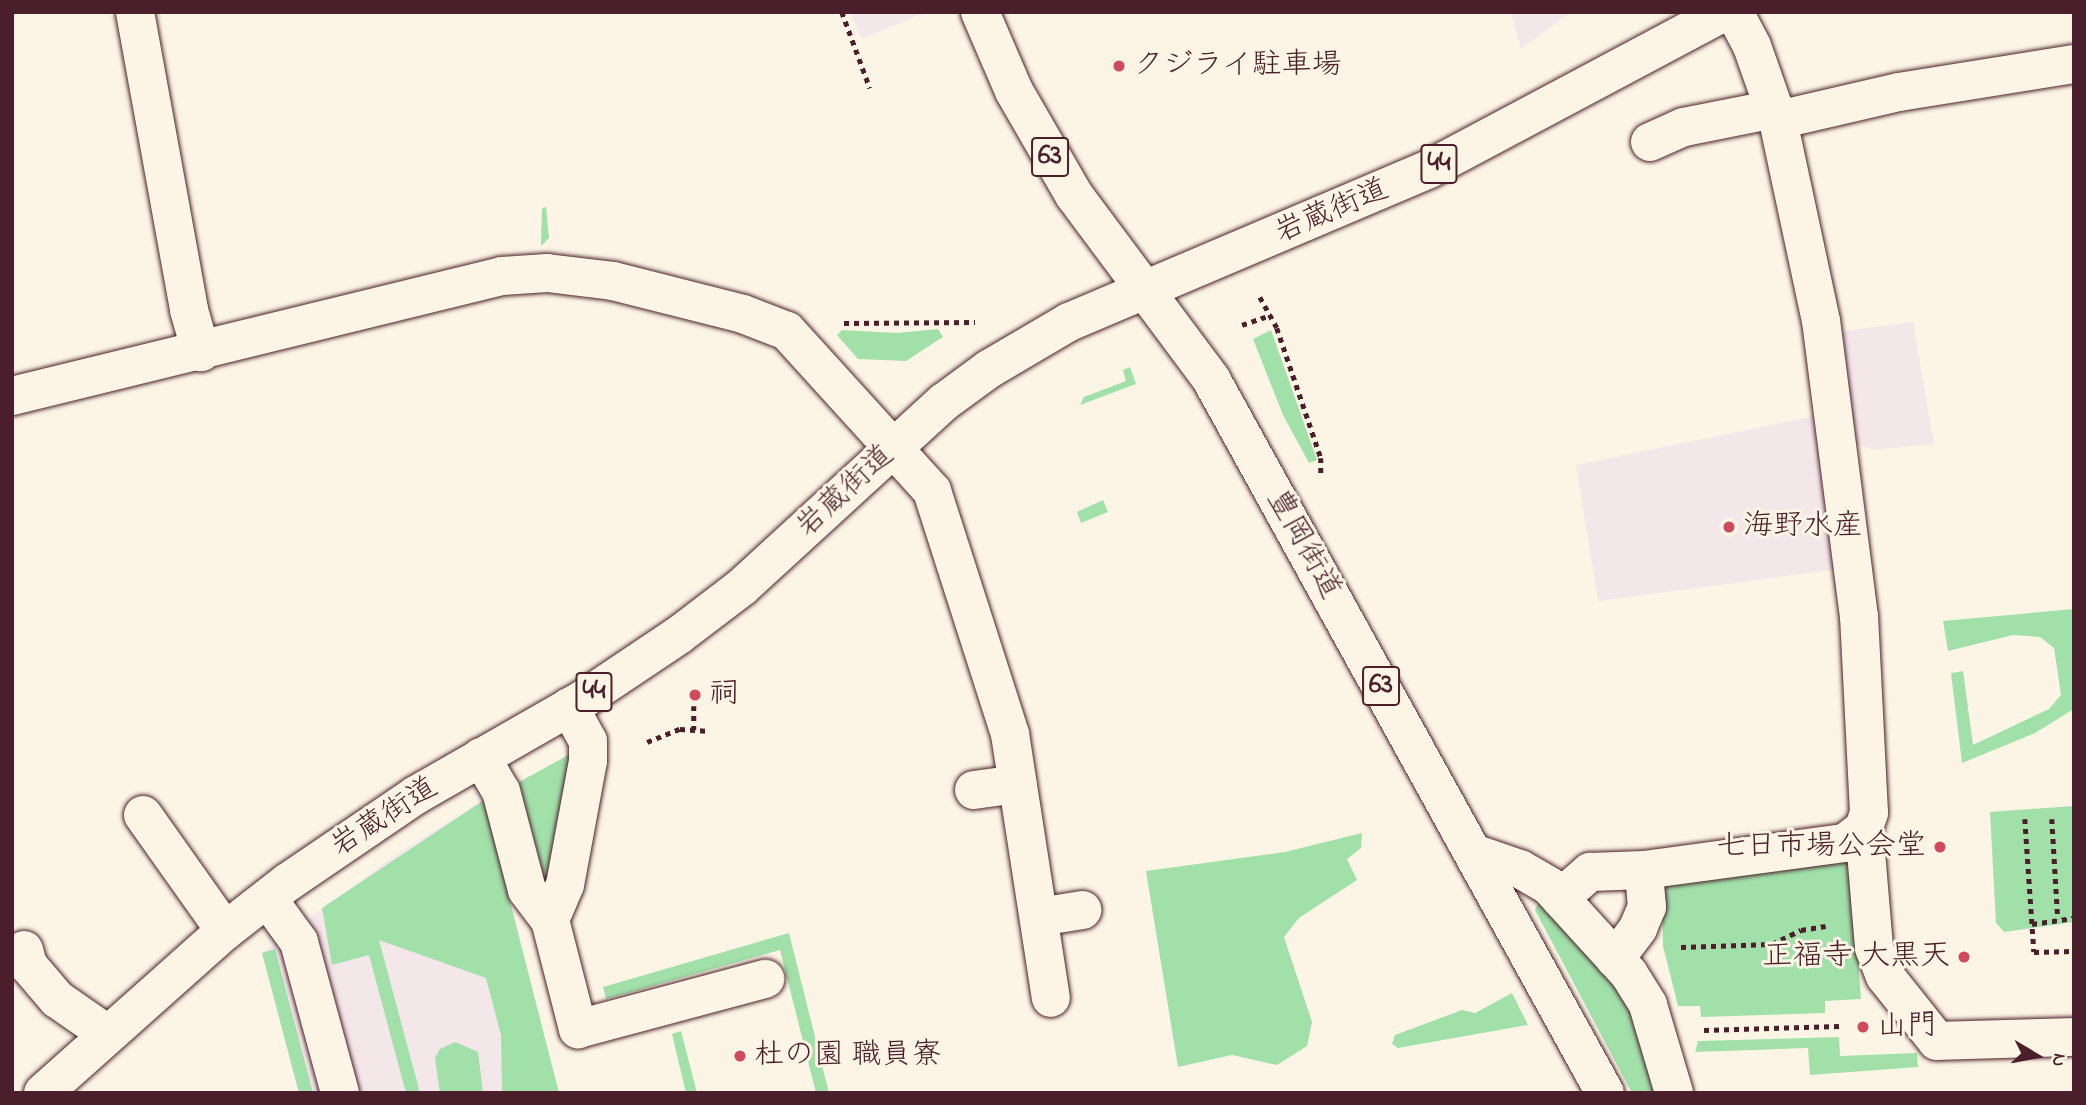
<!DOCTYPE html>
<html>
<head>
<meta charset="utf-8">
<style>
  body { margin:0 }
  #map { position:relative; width:2086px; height:1105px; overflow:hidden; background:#fcf5e5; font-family:"Indie Flower","Klee One",sans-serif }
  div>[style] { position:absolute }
  .built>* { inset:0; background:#f4e7e9 }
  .green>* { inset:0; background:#a1e0a9 }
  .path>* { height:4.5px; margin-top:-2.25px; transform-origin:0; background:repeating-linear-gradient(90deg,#4a1f2b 0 5px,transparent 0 10px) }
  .roads { filter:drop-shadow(0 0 2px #4a1f2b) drop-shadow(0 0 2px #4a1f2b) }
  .minor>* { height:38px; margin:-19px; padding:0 19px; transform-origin:19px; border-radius:19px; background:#fcf5e5 }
  .major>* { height:38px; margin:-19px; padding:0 19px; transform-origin:19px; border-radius:19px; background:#fcf5e5 }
  .dots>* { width:19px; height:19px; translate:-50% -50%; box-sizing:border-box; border:4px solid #fcf5e5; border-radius:50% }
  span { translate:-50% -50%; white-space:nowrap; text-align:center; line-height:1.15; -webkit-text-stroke:6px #fcf5e5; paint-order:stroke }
  .shield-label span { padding:2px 5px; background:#fcf5e5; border:2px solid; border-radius:5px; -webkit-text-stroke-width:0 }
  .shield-label { font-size:28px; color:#4a1f2b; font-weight:700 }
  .poi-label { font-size:30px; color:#4a1f2b }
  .left { translate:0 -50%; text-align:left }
  .right { translate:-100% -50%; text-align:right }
  .street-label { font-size:30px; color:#4a1f2b }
  .frame { position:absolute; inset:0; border:14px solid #4a1f2b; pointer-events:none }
  .north { position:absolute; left:2002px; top:1021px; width:70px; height:70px; -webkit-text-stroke:5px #fcf5e5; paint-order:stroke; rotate:100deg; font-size:19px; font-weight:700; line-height:28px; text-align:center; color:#4a1f2b }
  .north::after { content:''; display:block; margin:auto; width:24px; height:32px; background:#4a1f2b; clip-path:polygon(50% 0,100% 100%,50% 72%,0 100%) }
</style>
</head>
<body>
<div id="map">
  <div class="built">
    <div style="clip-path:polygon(850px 12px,927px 12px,861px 39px)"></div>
    <div style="clip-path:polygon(1511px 12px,1571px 12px,1521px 49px)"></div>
    <div style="clip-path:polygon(1913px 322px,1934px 444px,1872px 450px,1853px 442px,1837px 332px)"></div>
    <div style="clip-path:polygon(1820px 415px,1840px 569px,1598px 601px,1576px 465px)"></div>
    <div style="clip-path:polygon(484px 800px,559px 1093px,299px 1093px,262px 953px,400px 852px)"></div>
  </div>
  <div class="green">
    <div style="clip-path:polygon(546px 207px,549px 238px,541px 246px,542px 208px)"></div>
    <div style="clip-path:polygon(938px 329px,943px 337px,906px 361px,858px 359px,837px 335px,842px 330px,897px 333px)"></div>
    <div style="clip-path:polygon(1271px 330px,1317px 460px,1309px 463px,1283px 415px,1253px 339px)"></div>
    <div style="clip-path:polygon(1130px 367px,1136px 384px,1080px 405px,1084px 397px,1126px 381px,1123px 370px)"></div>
    <div style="clip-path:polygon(1103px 500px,1108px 512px,1081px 523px,1077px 512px)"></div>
    <div style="clip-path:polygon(2074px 609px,2074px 709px,2035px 733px,1962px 763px,1951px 673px,1963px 671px,1973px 745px,2049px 709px,2061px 695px,2054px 648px,2040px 637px,2013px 635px,1948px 651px,1943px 621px)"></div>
    <div style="clip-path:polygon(572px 753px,546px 885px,519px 782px)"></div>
    <div style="clip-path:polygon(484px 800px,559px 1093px,502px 1093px,501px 1035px,486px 978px,379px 940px,420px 1093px,406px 1093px,369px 955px,332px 965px,322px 908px)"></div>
    <div style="clip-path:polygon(2074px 806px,2074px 922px,2004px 932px,1996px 923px,1990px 812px)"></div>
    <div style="clip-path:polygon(1362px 833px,1361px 848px,1347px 859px,1357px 880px,1299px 918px,1284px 937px,1312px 1022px,1307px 1046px,1277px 1065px,1232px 1055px,1178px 1067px,1146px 871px,1285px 852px)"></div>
    <div style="clip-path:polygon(1851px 858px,1861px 999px,1825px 1001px,1825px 1013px,1701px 1017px,1700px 1006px,1678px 1006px,1663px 946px,1662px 888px,1681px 875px)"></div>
    <div style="clip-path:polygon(1539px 901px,1626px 997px,1657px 1093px,1632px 1093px,1535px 910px)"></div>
    <div style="clip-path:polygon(789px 933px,829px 1093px,816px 1093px,780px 950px,606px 999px,603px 987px)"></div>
    <div style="clip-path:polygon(275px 949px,313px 1093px,299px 1093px,262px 953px)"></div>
    <div style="clip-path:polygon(1512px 993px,1528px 1025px,1398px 1048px,1392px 1044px,1395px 1035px,1462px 1010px,1475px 1013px)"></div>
    <div style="clip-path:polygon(681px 1031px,697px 1093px,686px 1093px,672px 1034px)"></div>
    <div style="clip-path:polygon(1839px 1037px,1840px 1056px,1917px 1053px,1918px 1067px,1810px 1075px,1808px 1048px,1695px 1052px,1698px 1041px)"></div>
    <div style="clip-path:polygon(455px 1042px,478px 1052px,483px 1093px,440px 1093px,435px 1058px,440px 1049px)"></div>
  </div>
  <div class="path">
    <div style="left:842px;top:12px;width:81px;rotate:69.8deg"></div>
    <div style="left:1260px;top:297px;width:35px;rotate:61deg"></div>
    <div style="left:1277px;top:328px;width:137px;rotate:71.3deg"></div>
    <div style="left:1321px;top:458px;width:18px;rotate:90deg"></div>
    <div style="left:844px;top:323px;width:131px;rotate:-0.4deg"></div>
    <div style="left:1242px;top:325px;width:31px;rotate:-19deg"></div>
    <div style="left:694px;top:706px;width:24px;rotate:90deg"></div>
    <div style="left:647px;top:742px;width:35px;rotate:-22deg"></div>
    <div style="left:680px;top:729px;width:26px;rotate:4deg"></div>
    <div style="left:2025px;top:819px;width:133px;rotate:86.1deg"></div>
    <div style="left:2034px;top:952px;width:40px;rotate:-1.4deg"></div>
    <div style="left:2052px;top:819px;width:100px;rotate:86.6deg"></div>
    <div style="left:2032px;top:924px;width:42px;rotate:-8.1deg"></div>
    <div style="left:1681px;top:947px;width:91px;rotate:-1.9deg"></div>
    <div style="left:1772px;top:944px;width:32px;rotate:-26deg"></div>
    <div style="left:1801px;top:930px;width:25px;rotate:-9deg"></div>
    <div style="left:1704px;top:1030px;width:135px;rotate:-1.7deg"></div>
  </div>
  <div class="roads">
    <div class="minor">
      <div style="left:135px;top:12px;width:303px;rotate:79.7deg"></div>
      <div style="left:189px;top:310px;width:44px;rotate:74.1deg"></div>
      <div style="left:1778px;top:120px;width:124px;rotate:-13deg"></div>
      <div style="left:1899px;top:92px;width:177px;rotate:-9.1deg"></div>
      <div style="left:1650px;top:142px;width:37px;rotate:-24deg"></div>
      <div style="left:1684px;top:127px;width:93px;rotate:-11.2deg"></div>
      <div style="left:12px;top:396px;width:504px;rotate:-13.76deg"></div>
      <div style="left:502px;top:276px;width:45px;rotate:-3.8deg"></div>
      <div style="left:547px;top:273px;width:66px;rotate:6.9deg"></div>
      <div style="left:613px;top:281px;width:134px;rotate:14.2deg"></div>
      <div style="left:743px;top:314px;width:47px;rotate:21.1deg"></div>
      <div style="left:787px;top:331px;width:216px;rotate:47.8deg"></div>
      <div style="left:932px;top:491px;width:255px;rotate:72.2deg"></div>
      <div style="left:1010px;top:734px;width:267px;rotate:81.2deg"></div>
      <div style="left:481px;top:757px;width:39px;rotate:60deg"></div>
      <div style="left:501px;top:791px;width:102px;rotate:75.3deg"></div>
      <div style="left:527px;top:890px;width:38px;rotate:53deg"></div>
      <div style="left:550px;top:920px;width:113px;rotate:75.6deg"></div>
      <div style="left:578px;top:1029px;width:194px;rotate:-15deg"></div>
      <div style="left:974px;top:790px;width:44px;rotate:-7.8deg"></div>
      <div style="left:143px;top:815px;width:142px;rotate:54.7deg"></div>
      <div style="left:1864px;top:828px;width:120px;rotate:85.2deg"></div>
      <div style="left:1874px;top:948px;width:30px;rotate:69deg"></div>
      <div style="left:1885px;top:976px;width:83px;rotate:51.3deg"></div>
      <div style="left:1937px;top:1041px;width:137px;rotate:-1.7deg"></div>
      <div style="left:1473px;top:853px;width:50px;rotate:18.8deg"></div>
      <div style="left:1520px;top:869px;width:34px;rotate:30deg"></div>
      <div style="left:1549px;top:886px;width:119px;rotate:47.7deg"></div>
      <div style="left:1629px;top:974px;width:36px;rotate:58deg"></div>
      <div style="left:1648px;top:1005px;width:92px;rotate:73.5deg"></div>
      <div style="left:1560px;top:898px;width:40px;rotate:-41deg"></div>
      <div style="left:1590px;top:872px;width:54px;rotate:-2.1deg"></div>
      <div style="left:1644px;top:870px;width:203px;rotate:-7.7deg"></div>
      <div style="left:1845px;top:843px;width:24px;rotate:-38deg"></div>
      <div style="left:1864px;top:828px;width:16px;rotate:-72deg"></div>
      <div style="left:1869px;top:813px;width:196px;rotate:-92.9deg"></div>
      <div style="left:1859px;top:617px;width:298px;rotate:-97.3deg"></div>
      <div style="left:1821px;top:321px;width:206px;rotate:-102.1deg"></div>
      <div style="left:1778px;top:120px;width:78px;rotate:-109.4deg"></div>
      <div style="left:1752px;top:46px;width:38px;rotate:-118deg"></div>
      <div style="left:268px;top:899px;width:53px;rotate:54.2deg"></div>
      <div style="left:299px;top:942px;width:156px;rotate:74.8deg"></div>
      <div style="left:1039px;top:917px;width:44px;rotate:-9.2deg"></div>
      <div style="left:550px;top:920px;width:38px;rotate:-67deg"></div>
      <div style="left:565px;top:885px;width:126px;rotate:-79.5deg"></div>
      <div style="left:588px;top:761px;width:20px;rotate:-90deg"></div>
      <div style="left:588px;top:741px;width:39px;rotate:-119deg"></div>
      <div style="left:24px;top:950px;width:16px;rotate:75deg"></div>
      <div style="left:28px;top:965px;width:45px;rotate:49.5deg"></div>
      <div style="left:57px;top:999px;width:60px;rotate:34.8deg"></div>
      <div style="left:1615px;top:959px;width:39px;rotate:-53deg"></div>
      <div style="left:1638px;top:928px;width:23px;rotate:-67deg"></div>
      <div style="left:1647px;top:907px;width:37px;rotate:-95deg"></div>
    </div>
    <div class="major">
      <div style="left:980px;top:12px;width:86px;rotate:66.7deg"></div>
      <div style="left:1014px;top:91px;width:120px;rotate:60deg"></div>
      <div style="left:1074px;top:195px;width:229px;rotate:53.3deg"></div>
      <div style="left:1211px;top:379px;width:815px;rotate:61.11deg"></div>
      <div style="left:43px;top:1093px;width:244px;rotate:-41.7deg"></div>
      <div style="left:225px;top:931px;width:80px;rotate:-37.9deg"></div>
      <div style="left:288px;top:882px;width:155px;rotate:-34.2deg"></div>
      <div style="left:416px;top:795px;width:191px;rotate:-29.8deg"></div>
      <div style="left:582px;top:700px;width:117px;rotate:-33.8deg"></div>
      <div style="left:679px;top:635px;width:79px;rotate:-37.3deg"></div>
      <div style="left:742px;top:587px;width:274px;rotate:-42.5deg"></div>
      <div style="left:944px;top:402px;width:56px;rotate:-36.3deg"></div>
      <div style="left:989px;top:369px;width:93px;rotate:-30.4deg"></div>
      <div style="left:1069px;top:322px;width:391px;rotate:-23deg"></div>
      <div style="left:1429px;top:169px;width:334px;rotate:-28deg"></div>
    </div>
  </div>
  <div class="dots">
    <div style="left:1119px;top:66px;background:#d1495b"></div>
    <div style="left:1729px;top:527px;background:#d1495b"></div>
    <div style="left:695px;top:695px;background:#d1495b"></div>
    <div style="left:1940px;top:847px;background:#d1495b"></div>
    <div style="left:1964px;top:957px;background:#d1495b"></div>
    <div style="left:1863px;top:1027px;background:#d1495b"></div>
    <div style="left:740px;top:1056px;background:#d1495b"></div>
  </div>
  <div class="shield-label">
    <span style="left:1050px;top:157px">63</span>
    <span style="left:1439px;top:164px">44</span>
    <span style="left:1381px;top:686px">63</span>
    <span style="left:594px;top:692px">44</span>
  </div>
  <div class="poi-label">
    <span class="left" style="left:1133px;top:66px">クジライ駐車場</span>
    <span class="left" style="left:1743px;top:527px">海野水産</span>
    <span class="left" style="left:709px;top:695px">祠</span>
    <span class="right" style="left:1926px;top:847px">七日市場公会堂</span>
    <span class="right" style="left:1950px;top:957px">正福寺 大黒天</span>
    <span class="left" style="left:1877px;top:1027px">山門</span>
    <span class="left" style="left:754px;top:1056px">杜の園 職員寮</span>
  </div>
  <div class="street-label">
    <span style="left:1332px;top:212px;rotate:-23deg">岩蔵街道</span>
    <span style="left:846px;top:492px;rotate:-43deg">岩蔵街道</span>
    <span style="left:1303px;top:545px;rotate:61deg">豊岡街道</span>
    <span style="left:385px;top:818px;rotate:-33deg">岩蔵街道</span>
  </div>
  <div class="frame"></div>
  <div class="north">N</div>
</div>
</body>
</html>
